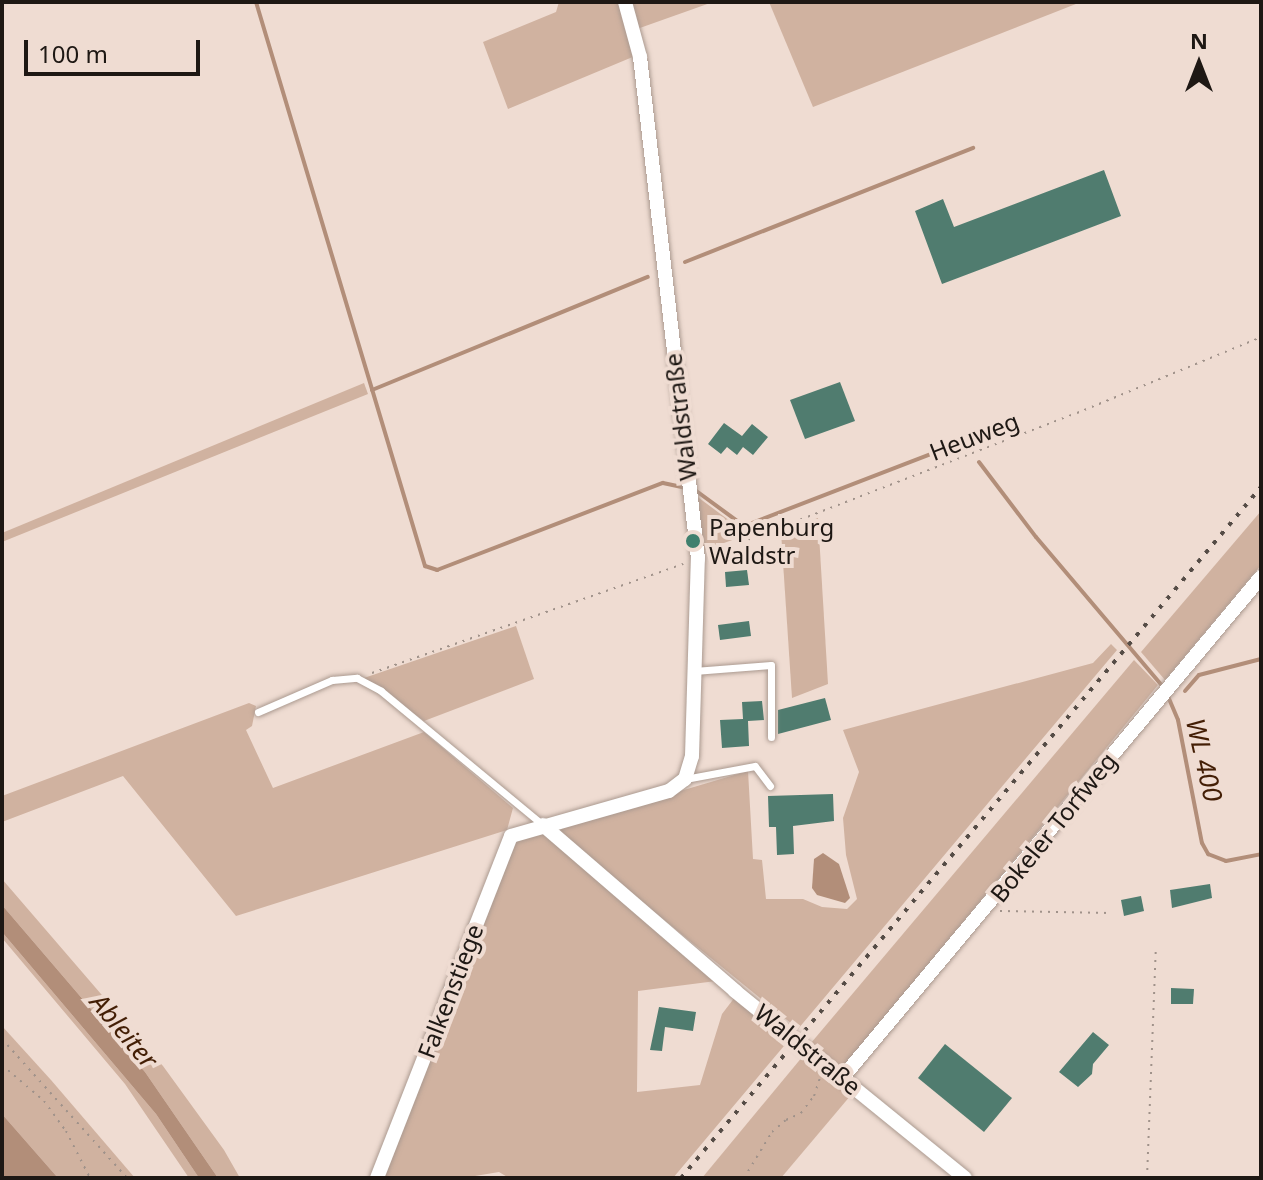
<!DOCTYPE html>
<html>
<head>
<meta charset="utf-8">
<style>
  body { margin:0 }
  #map { position:relative; width:1263px; height:1180px; overflow:hidden; background:#efdcd2; font-family:"Noto Sans",sans-serif }
  div>[style] { position:absolute }
  .green>* { inset:0; background:#d0b2a0 }
  .water>* { inset:0; background:#b28e79 }
  .stream>* { height:4px; margin:-2px; padding:0 2px; transform-origin:2px; border-radius:2px; background:#b28e79 }
  .building>* { inset:0; background:#507c6f }
  .path>* { height:2px; margin-top:-1px; transform-origin:0; background:repeating-linear-gradient(90deg,#a0928a 0 2px,transparent 0 8px) }
  .roads { filter:drop-shadow(0 0 2px #ab9a90) drop-shadow(0 0 2px #ab9a90) }
  .lane>* { height:7px; margin:-3.5px; padding:0 3.5px; transform-origin:3.5px; border-radius:3.5px; background:#fff }
  .street>* { height:14px; margin:-7px; padding:0 7px; transform-origin:7px; border-radius:7px; background:#fff }
  .rail>* { height:4px; margin-top:-2px; transform-origin:0; background:repeating-linear-gradient(90deg,#554c46 0 4px,transparent 0 12px) }
  .dots>* { width:22px; height:22px; translate:-50% -50%; box-sizing:border-box; border:4px solid #efdcd2; border-radius:50% }
  span { translate:-50% -50%; white-space:nowrap; text-align:center; line-height:1.15; -webkit-text-stroke:8px #efdcd2; paint-order:stroke }
  .street-label { font-size:24px; color:#1e1814 }
  .poi-label { font-size:24px; color:#1e1814 }
  .left { translate:0 -50%; text-align:left }
  .water-label { font-size:26px; color:#431e05; font-style:italic }
  .frame { position:absolute; inset:0; border:4px solid #1e1814; pointer-events:none }
  .north { position:absolute; left:1159px; top:24px; width:80px; height:80px; -webkit-text-stroke:6px #efdcd2; paint-order:stroke; rotate:0deg; font-size:22px; font-weight:700; line-height:32px; text-align:center; color:#1e1814 }
  .north::after { content:''; display:block; margin:auto; width:28px; height:36px; background:#1e1814; clip-path:polygon(50% 0,100% 100%,50% 72%,0 100%) }
  .scale { position:absolute; left:24px; top:40px; width:176px; height:36px; box-sizing:border-box; border:4px solid #1e1814; border-top:0; padding-left:10px; font-size:24px; line-height:28px; white-space:nowrap; color:#1e1814; -webkit-text-stroke:6px #efdcd2; paint-order:stroke }
</style>
</head>
<body>
<div id="map">
  <div class="green">
    <div style="clip-path:polygon(559px 2px,620px 2px,635px 56px,508px 109px,483px 42px,556px 12px)"></div>
    <div style="clip-path:polygon(630px 2px,713px 2px,637px 29px)"></div>
    <div style="clip-path:polygon(769px 2px,1081px 2px,813px 107px)"></div>
    <div style="clip-path:polygon(364px 383px,368px 394px,2px 542px,2px 533px)"></div>
    <div style="clip-path:polygon(695px 495px,738px 527px,757px 531px,702px 551px)"></div>
    <div style="clip-path:polygon(1261px 511px,1261px 565px,1165px 680px,1141px 652px)"></div>
    <div style="clip-path:polygon(818px 518px,828px 684px,792px 698px,781px 532px)"></div>
    <div style="clip-path:polygon(516px 626px,534px 679px,424px 721px,364px 678px)"></div>
    <div style="clip-path:polygon(1111px 644px,1117px 650px,798px 1029px,561px 836px,562px 826px,748px 771px,753px 859px,762px 860px,766px 899px,803px 899px,822px 907px,847px 909px,857px 899px,846px 855px,843px 818px,859px 772px,843px 730px,1093px 663px)"></div>
    <div style="clip-path:polygon(1134px 660px,1158px 685px,842px 1069px,811px 1043px)"></div>
    <div style="clip-path:polygon(249px 703px,256px 706px,252px 726px,246px 730px,273px 788px,424px 732px,513px 808px,507px 830px,236px 916px,123px 776px,2px 822px,2px 796px)"></div>
    <div style="clip-path:polygon(543px 832px,716px 981px,638px 991px,637px 1092px,700px 1085px,722px 1014px,735px 997px,789px 1040px,673px 1178px,509px 1178px,499px 1172px,463px 1178px,382px 1178px,515px 839px)"></div>
    <div style="clip-path:polygon(2px 879px,163px 1066px,224px 1150px,240px 1178px,218px 1178px,145px 1072px,2px 905px)"></div>
    <div style="clip-path:polygon(2px 932px,156px 1114px,199px 1178px,189px 1178px,125px 1084px,2px 938px)"></div>
    <div style="clip-path:polygon(2px 1026px,51px 1080px,135px 1178px,58px 1178px,2px 1114px)"></div>
    <div style="clip-path:polygon(803px 1056px,851px 1095px,781px 1178px,702px 1178px)"></div>
  </div>
  <div class="water">
    <div style="clip-path:polygon(823px 853px,839px 864px,850px 898px,845px 903px,817px 895px,812px 888px,814px 859px)"></div>
    <div style="clip-path:polygon(2px 905px,145px 1072px,218px 1178px,199px 1178px,156px 1114px,2px 932px)"></div>
    <div style="clip-path:polygon(2px 1114px,58px 1178px,2px 1178px)"></div>
  </div>
  <div class="stream">
    <div style="left:256px;top:2px;width:589px;rotate:73.32deg"></div>
    <div style="left:425px;top:566px;width:13px;rotate:18deg"></div>
    <div style="left:437px;top:570px;width:242px;rotate:-21.1deg"></div>
    <div style="left:663px;top:483px;width:24px;rotate:12deg"></div>
    <div style="left:685px;top:262px;width:310px;rotate:-21.6deg"></div>
    <div style="left:372px;top:390px;width:298px;rotate:-22.3deg"></div>
    <div style="left:979px;top:462px;width:94px;rotate:52.8deg"></div>
    <div style="left:1036px;top:537px;width:197px;rotate:49.7deg"></div>
    <div style="left:695px;top:490px;width:56px;rotate:36.3deg"></div>
    <div style="left:740px;top:523px;width:12px"></div>
    <div style="left:752px;top:523px;width:222px;rotate:-21.1deg"></div>
    <div style="left:959px;top:443px;width:8px;rotate:23deg"></div>
    <div style="left:1185px;top:691px;width:21px;rotate:-49deg"></div>
    <div style="left:1199px;top:675px;width:64px;rotate:-14.5deg"></div>
    <div style="left:1167px;top:694px;width:28px;rotate:67deg"></div>
    <div style="left:1178px;top:720px;width:125px;rotate:79deg"></div>
    <div style="left:1202px;top:843px;width:13px;rotate:61deg"></div>
    <div style="left:1208px;top:854px;width:19px;rotate:21deg"></div>
    <div style="left:1226px;top:861px;width:36px;rotate:-11deg"></div>
  </div>
  <div class="building">
    <div style="clip-path:polygon(1104px 170px,1121px 216px,942px 284px,915px 211px,943px 199px,954px 227px)"></div>
    <div style="clip-path:polygon(840px 382px,855px 421px,805px 439px,790px 400px)"></div>
    <div style="clip-path:polygon(724px 423px,742px 436px,752px 424px,768px 437px,753px 455px,743px 447px,737px 455px,727px 447px,721px 454px,708px 444px)"></div>
    <div style="clip-path:polygon(747px 570px,749px 585px,726px 587px,725px 572px)"></div>
    <div style="clip-path:polygon(749px 621px,751px 636px,720px 640px,718px 625px)"></div>
    <div style="clip-path:polygon(825px 698px,831px 720px,778px 734px,778px 710px)"></div>
    <div style="clip-path:polygon(762px 701px,764px 720px,748px 721px,749px 746px,722px 748px,720px 720px,743px 719px,742px 702px)"></div>
    <div style="clip-path:polygon(833px 794px,834px 821px,793px 826px,794px 854px,777px 855px,776px 827px,769px 827px,768px 796px)"></div>
    <div style="clip-path:polygon(1210px 884px,1212px 898px,1172px 908px,1170px 890px)"></div>
    <div style="clip-path:polygon(1141px 896px,1144px 911px,1124px 916px,1121px 900px)"></div>
    <div style="clip-path:polygon(1171px 988px,1194px 989px,1193px 1004px,1171px 1004px)"></div>
    <div style="clip-path:polygon(659px 1007px,696px 1012px,693px 1031px,665px 1027px,662px 1051px,650px 1050px)"></div>
    <div style="clip-path:polygon(1093px 1032px,1109px 1045px,1093px 1064px,1092px 1074px,1078px 1087px,1059px 1072px)"></div>
    <div style="clip-path:polygon(945px 1044px,1012px 1098px,984px 1132px,918px 1078px)"></div>
  </div>
  <div class="path">
    <div style="left:711px;top:554px;width:392px;rotate:-21.1deg"></div>
    <div style="left:1077px;top:413px;width:199px;rotate:-22.4deg"></div>
    <div style="left:372px;top:673px;width:330px;rotate:-19.3deg"></div>
    <div style="left:1000px;top:911px;width:110px;rotate:1deg"></div>
    <div style="left:2px;top:1039px;width:187px;rotate:48deg"></div>
    <div style="left:2px;top:1065px;width:55px;rotate:40.6deg"></div>
    <div style="left:44px;top:1101px;width:37px;rotate:54deg"></div>
    <div style="left:66px;top:1131px;width:53px;rotate:62.9deg"></div>
    <div style="left:744px;top:1178px;width:54px;rotate:-58.7deg"></div>
    <div style="left:772px;top:1132px;width:18px;rotate:-41deg"></div>
    <div style="left:786px;top:1120px;width:17px;rotate:-25deg"></div>
    <div style="left:801px;top:1113px;width:21px;rotate:-53deg"></div>
    <div style="left:814px;top:1096px;width:20px;rotate:-72deg"></div>
    <div style="left:1147px;top:1178px;width:232px;rotate:-87.8deg"></div>
  </div>
  <div class="roads">
    <div class="lane">
      <div style="left:694px;top:671px;width:77px;rotate:-4.5deg"></div>
      <div style="left:771px;top:665px;width:72px;rotate:90deg"></div>
      <div style="left:258px;top:712px;width:81px;rotate:-23.4deg"></div>
      <div style="left:332px;top:680px;width:25px;rotate:-5deg"></div>
      <div style="left:357px;top:678px;width:27px;rotate:28deg"></div>
      <div style="left:381px;top:691px;width:210px;rotate:39.6deg"></div>
      <div style="left:685px;top:779px;width:71px;rotate:-10.5deg"></div>
      <div style="left:755px;top:766px;width:25px;rotate:53deg"></div>
    </div>
    <div class="street">
      <div style="left:543px;top:825px;width:254px;rotate:40.8deg"></div>
      <div style="left:735px;top:991px;width:296px;rotate:39.1deg"></div>
      <div style="left:843px;top:1077px;width:652px;rotate:-50.1deg"></div>
      <div style="left:377px;top:1178px;width:367px;rotate:-68.6deg"></div>
      <div style="left:511px;top:836px;width:164px;rotate:-15.9deg"></div>
      <div style="left:669px;top:791px;width:20px;rotate:-37deg"></div>
      <div style="left:685px;top:779px;width:24px;rotate:-73deg"></div>
      <div style="left:692px;top:756px;width:197px;rotate:-88.3deg"></div>
      <div style="left:698px;top:559px;width:505px;rotate:-96.59deg"></div>
      <div style="left:640px;top:57px;width:57px;rotate:-105.3deg"></div>
    </div>
  </div>
  <div class="rail">
    <div style="left:681px;top:1178px;width:902px;rotate:-49.99deg"></div>
  </div>
  <div class="dots">
    <div style="left:693px;top:541px;background:#40806e"></div>
  </div>
  <div class="street-label">
    <span style="left:680px;top:417px;rotate:-97deg">Waldstraße</span>
    <span style="left:974px;top:436px;rotate:-21deg">Heuweg</span>
    <span style="left:1053px;top:827px;rotate:-51deg">Bokeler Torfweg</span>
    <span style="left:450px;top:991px;rotate:-69deg">Falkenstiege</span>
    <span style="left:808px;top:1049px;rotate:39deg">Waldstraße</span>
  </div>
  <div class="poi-label">
    <span class="left" style="left:709px;top:541px">Papenburg<br>Waldstr</span>
  </div>
  <div class="water-label">
    <span style="left:1204px;top:760px;rotate:77deg">WL 400</span>
    <span style="left:124px;top:1031px;rotate:50deg">Ableiter</span>
  </div>
  <div class="frame"></div>
  <div class="north">N</div>
  <div class="scale">100 m</div>
</div>
</body>
</html>
